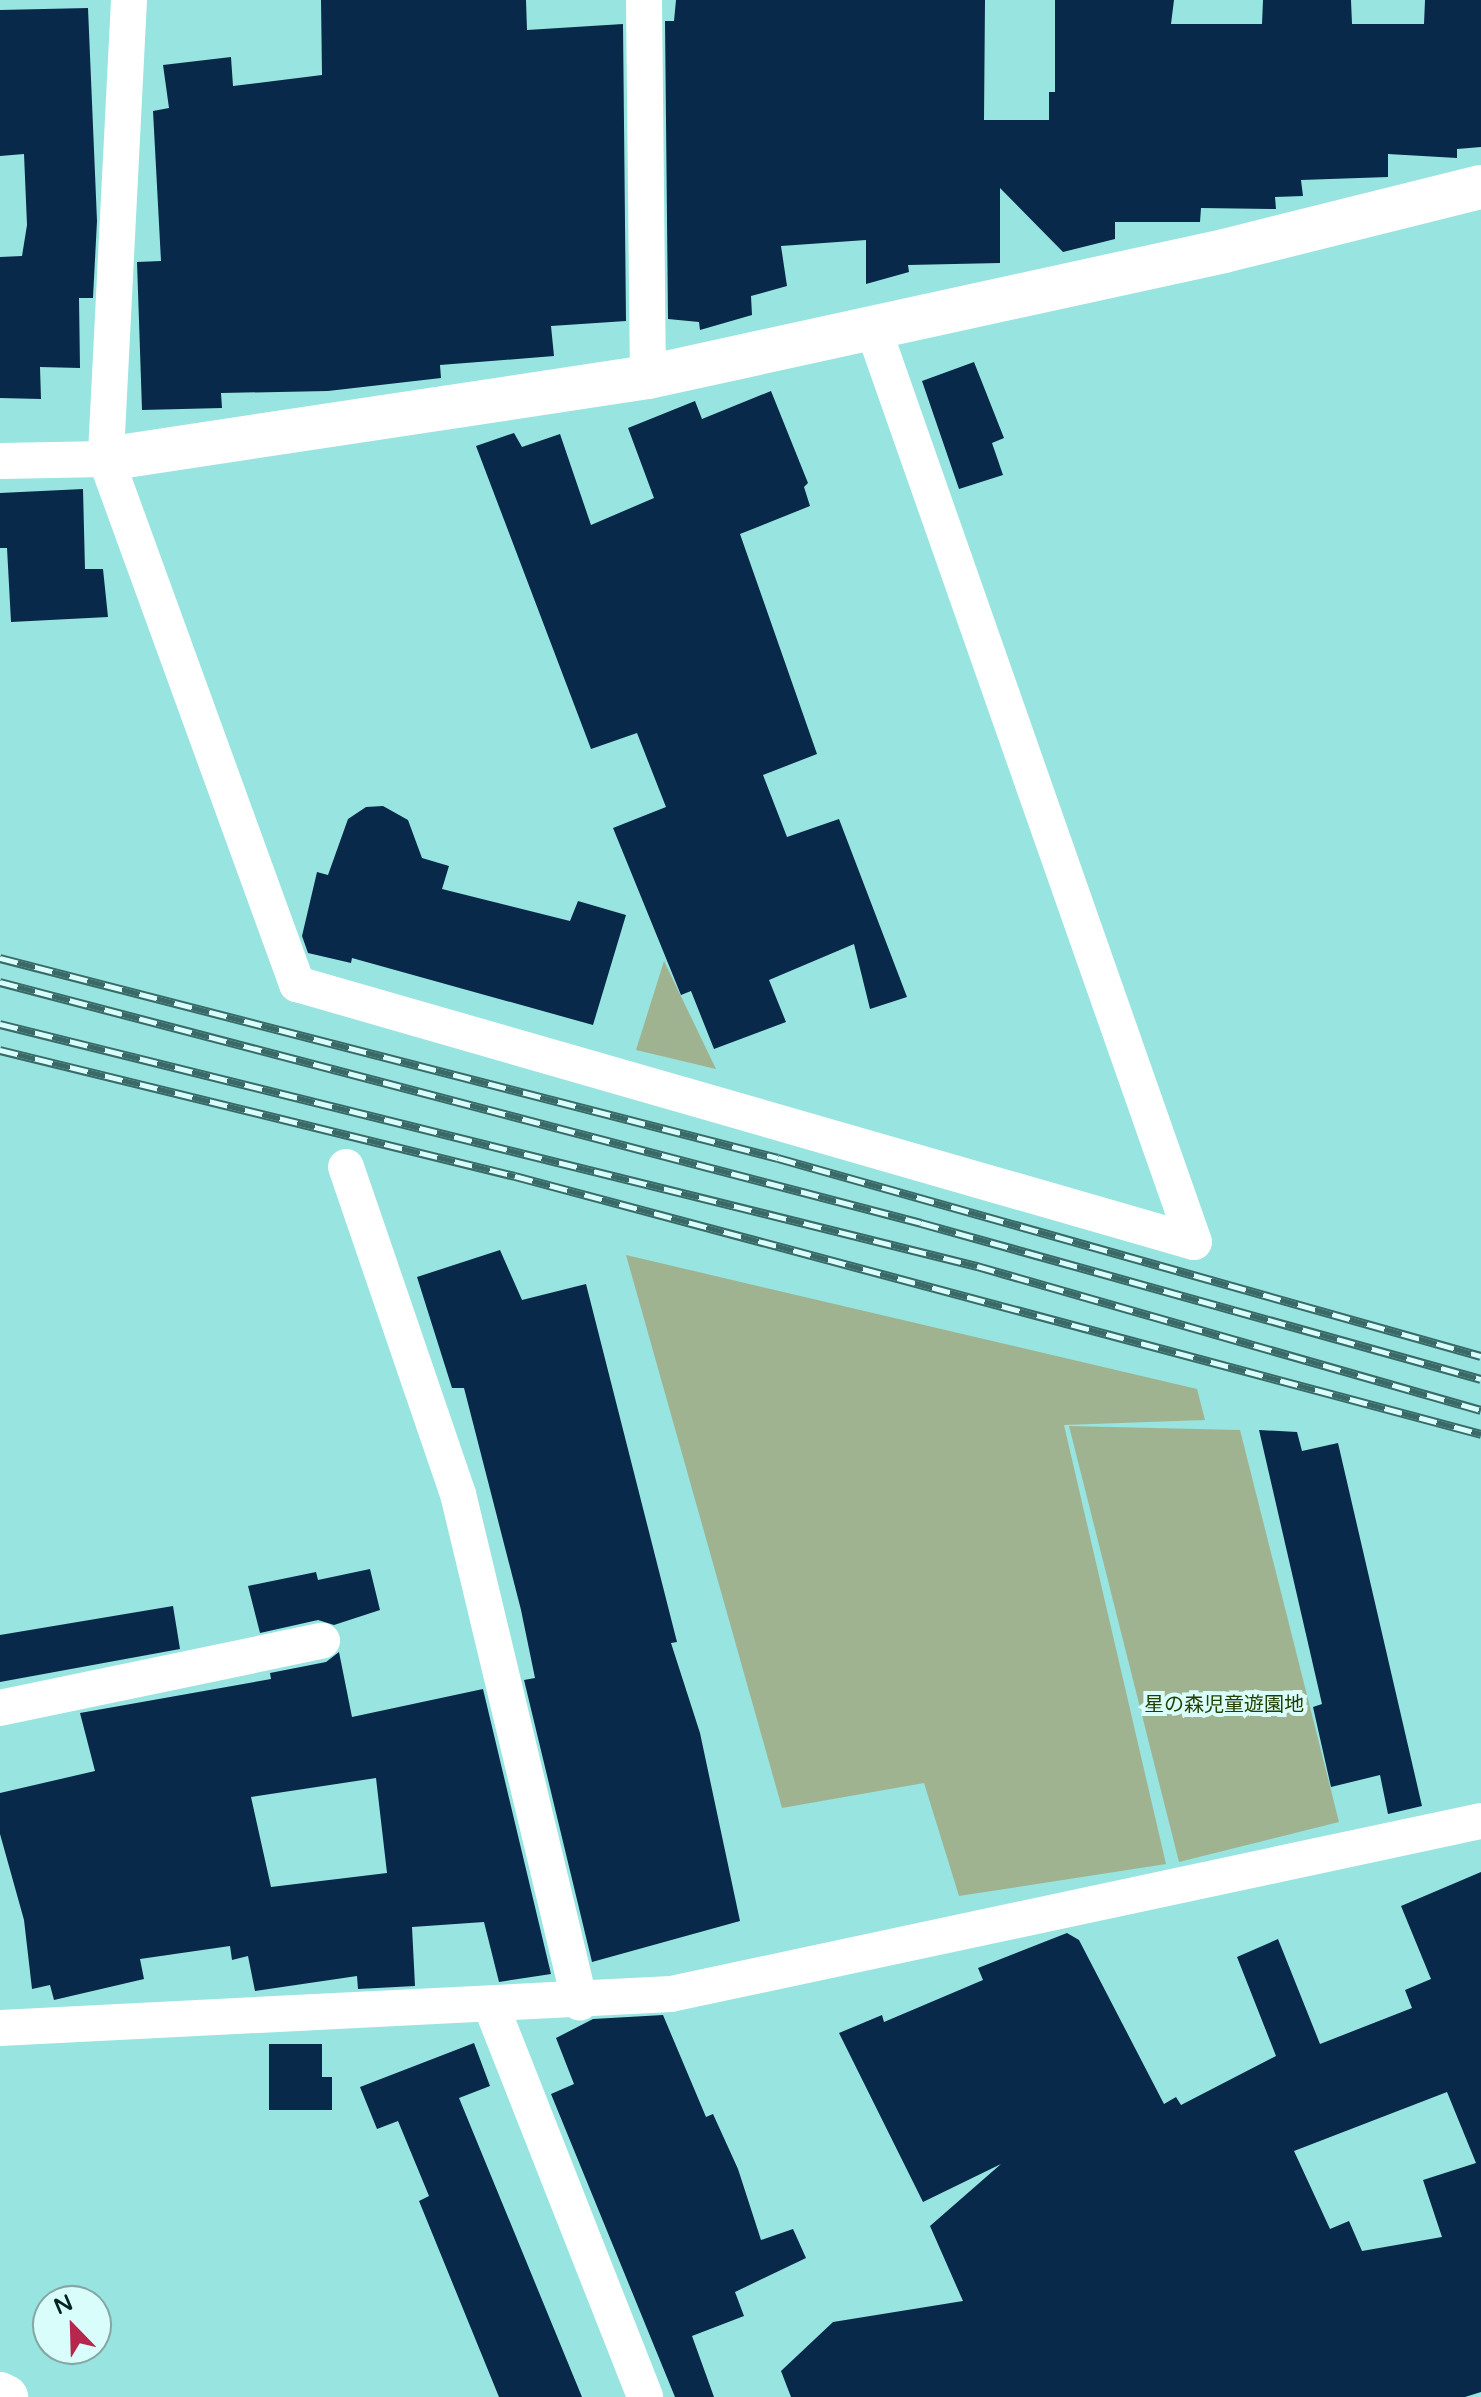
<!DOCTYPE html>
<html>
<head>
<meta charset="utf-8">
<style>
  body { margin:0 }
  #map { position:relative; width:1481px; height:2397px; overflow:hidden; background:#98e4e0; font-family:"Varela Round","Noto Sans JP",sans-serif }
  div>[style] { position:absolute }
  .green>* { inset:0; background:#a0b390 }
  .building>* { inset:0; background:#08294a }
  .street>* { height:36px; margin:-18px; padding:0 18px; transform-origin:18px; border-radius:18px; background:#fff }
  .secondary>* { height:44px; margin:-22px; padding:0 22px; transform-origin:22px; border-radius:22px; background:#fff }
  .rail>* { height:9px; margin-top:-4.5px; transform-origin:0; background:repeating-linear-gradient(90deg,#d9fdfb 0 18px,#396a68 0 36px); box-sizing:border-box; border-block:2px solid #396a68 }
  span { translate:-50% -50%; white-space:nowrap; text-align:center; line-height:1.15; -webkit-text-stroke:8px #d9fdfb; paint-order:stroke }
  .park-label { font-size:20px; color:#233f00 }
  .north { position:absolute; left:32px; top:2285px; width:80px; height:80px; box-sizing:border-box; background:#d9fdfb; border:2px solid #84a7a5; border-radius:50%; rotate:337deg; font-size:22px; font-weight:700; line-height:32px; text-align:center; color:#042524 }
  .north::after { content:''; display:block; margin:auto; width:28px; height:36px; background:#b7264c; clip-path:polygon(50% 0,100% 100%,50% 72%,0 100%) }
</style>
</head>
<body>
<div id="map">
  <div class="green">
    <div style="clip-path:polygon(664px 961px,716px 1069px,636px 1050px)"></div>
    <div style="clip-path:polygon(626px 1255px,1197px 1389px,1205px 1420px,1064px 1425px,1166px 1864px,959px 1896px,924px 1783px,782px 1808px)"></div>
    <div style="clip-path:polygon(1069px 1426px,1240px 1430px,1339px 1822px,1179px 1862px)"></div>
  </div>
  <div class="building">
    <div style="clip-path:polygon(321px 0,526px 0,527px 30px,623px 24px,626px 321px,551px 326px,554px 356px,440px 365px,441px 378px,328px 391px,221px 393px,222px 408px,142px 410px,137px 262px,161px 261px,153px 111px,169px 108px,163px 65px,231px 57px,233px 86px,322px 75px)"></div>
    <div style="clip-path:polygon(676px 0,985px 0,984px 120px,1049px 120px,1049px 92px,1055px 92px,1055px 0,1174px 0,1171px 24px,1262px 24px,1263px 0,1351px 0,1352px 24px,1424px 24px,1425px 0,1481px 0,1481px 147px,1457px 149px,1457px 158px,1388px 154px,1388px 177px,1301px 180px,1303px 196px,1275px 197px,1276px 209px,1201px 208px,1200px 222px,1115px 222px,1115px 239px,1063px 252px,1000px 188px,1000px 263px,908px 265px,909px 272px,866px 284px,866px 240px,781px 246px,787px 286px,751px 296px,752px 315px,700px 330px,699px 322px,668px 319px,665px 21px,674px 21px)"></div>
    <div style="clip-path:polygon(88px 8px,97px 221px,93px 298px,79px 298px,80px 368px,40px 367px,41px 399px,0 398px,0 257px,22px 256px,27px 225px,24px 154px,0 156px,0 10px)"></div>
    <div style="clip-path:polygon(974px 362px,1004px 438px,992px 443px,1003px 475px,959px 489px,922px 381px)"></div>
    <div style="clip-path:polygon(771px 391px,808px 483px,804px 487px,810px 506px,740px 534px,817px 754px,763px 775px,787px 837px,839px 819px,907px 997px,870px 1009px,854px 944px,769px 980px,786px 1022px,714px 1049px,691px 991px,681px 995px,613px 828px,666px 807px,637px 733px,591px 749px,476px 446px,514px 433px,522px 447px,560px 434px,591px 525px,654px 498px,628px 428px,695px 401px,702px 419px)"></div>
    <div style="clip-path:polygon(83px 489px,85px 569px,103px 569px,108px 617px,11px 622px,7px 548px,0 548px,0 493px)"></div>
    <div style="clip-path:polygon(383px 806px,408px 820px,422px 858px,449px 866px,442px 889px,570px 921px,578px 901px,626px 915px,593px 1025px,352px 958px,351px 963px,308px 953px,302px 936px,317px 872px,328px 875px,348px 819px,366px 807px)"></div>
    <div style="clip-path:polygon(500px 1250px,522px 1300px,586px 1284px,677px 1642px,671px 1643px,700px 1733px,740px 1921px,592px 1962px,524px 1680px,535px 1678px,521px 1610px,464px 1388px,452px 1388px,417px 1277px)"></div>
    <div style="clip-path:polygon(1259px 1430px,1297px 1432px,1302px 1451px,1338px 1443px,1422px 1806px,1388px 1814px,1380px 1775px,1331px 1787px,1313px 1707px,1322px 1704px)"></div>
    <div style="clip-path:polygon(370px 1569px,380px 1610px,334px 1625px,318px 1620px,260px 1633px,248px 1586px,316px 1572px,318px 1580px)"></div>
    <div style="clip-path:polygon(173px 1606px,180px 1649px,0 1682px,0 1635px)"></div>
    <div style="clip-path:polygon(evenodd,339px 1652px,352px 1717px,483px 1689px,551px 1974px,499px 1982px,484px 1922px,412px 1927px,415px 1986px,358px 1989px,357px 1976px,255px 1991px,248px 1956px,232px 1960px,230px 1946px,140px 1959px,144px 1979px,54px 2000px,50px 1985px,32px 1989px,24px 1920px,0 1834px,0 1793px,95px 1771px,80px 1713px,271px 1679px,270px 1673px,326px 1662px,339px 1652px,376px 1778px,387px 1873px,271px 1887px,251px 1797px,376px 1778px)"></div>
    <div style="clip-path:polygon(evenodd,1481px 1872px,1481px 2392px,1465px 2397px,791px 2397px,781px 2371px,833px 2322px,963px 2301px,930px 2226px,1001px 2164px,923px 2202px,839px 2033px,882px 2015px,884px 2022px,983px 1980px,978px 1968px,1067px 1933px,1079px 1940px,1164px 2104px,1176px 2097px,1181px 2105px,1276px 2056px,1237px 1957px,1278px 1939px,1320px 2044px,1412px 2008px,1405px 1990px,1431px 1979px,1401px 1906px,1481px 1872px,1447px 2092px,1476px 2163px,1423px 2180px,1442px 2237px,1362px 2251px,1349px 2221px,1330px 2229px,1294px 2151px,1447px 2092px)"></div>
    <div style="clip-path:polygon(663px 2015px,706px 2117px,713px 2114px,738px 2169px,761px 2240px,793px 2229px,806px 2258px,735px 2292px,744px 2316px,692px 2336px,714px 2397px,675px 2397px,551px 2094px,574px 2084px,556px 2038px,593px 2019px)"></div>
    <div style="clip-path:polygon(474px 2043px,490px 2086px,459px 2098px,582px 2397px,499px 2397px,419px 2201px,429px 2196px,398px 2121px,377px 2129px,360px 2087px)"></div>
    <div style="clip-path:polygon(269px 2044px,322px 2044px,322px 2077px,332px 2077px,332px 2110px,269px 2110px)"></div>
  </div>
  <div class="street">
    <div style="left:129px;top:0;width:460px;rotate:92.9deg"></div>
    <div style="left:106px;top:459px;width:559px;rotate:70.01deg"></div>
    <div style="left:297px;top:984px;width:933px;rotate:16.05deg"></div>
    <div style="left:1194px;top:1242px;width:966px;rotate:-109.35deg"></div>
    <div style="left:644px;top:0;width:377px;rotate:89.4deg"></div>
    <div style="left:0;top:461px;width:106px;rotate:-1.1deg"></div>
    <div style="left:346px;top:1167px;width:346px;rotate:71.1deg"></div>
    <div style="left:458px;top:1494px;width:523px;rotate:76.52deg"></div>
    <div style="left:0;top:1708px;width:329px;rotate:-11.8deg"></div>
    <div style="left:492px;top:2008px;width:418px;rotate:68.5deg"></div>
    <div style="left:0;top:2028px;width:672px;rotate:-2.9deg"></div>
    <div style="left:671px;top:1994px;width:828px;rotate:-12.06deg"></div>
  </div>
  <div class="secondary">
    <div style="left:106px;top:459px;width:548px;rotate:-8.6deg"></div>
    <div style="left:648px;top:377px;width:590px;rotate:-12.34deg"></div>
    <div style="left:1224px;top:251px;width:265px;rotate:-14deg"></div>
    <div style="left:0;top:2394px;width:7px;rotate:27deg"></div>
  </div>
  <div class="rail">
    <div style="left:0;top:958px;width:803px;rotate:14.42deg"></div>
    <div style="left:778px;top:1158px;width:730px;rotate:15.73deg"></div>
    <div style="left:0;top:982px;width:952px;rotate:14.66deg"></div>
    <div style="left:921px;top:1223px;width:581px;rotate:15.57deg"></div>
    <div style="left:0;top:1024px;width:1007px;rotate:13.91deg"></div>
    <div style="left:977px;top:1266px;width:524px;rotate:15.95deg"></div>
    <div style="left:0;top:1050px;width:530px;rotate:13.75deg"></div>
    <div style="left:515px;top:1176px;width:1000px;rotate:14.95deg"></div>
  </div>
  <div class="park-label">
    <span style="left:1224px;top:1705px">星の森児童遊園地</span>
  </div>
  <div class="north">N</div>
</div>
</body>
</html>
